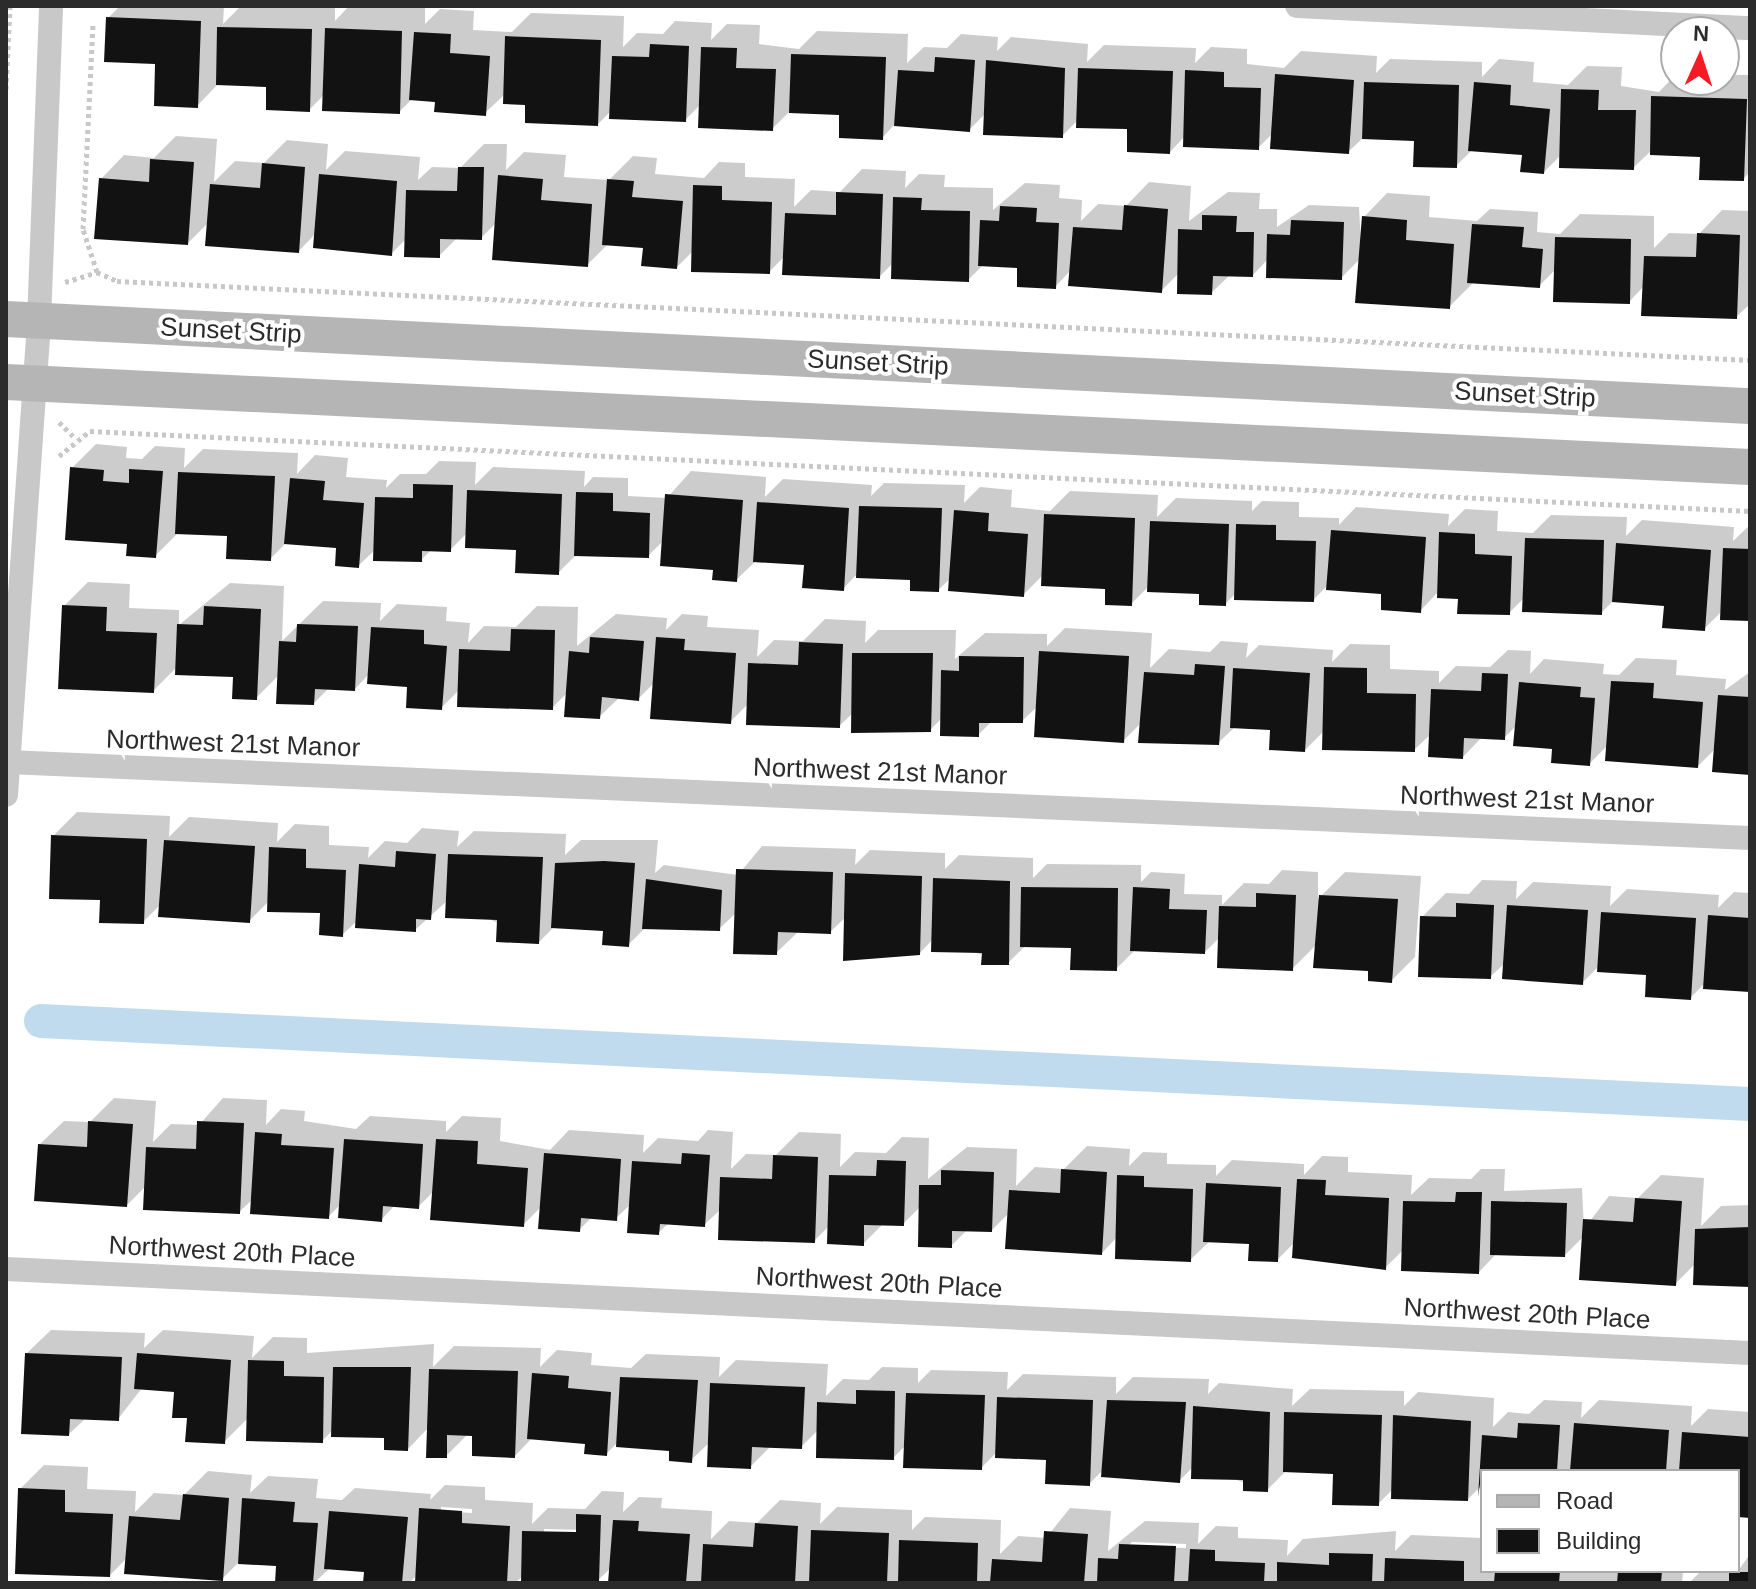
<!DOCTYPE html>
<html>
<head>
<meta charset="utf-8">
<style>
  body { margin:0 }
  #map { position:relative; width:1756px; height:1589px; overflow:hidden; background:#fff; font-family:Helvetica,sans-serif }
  div>[style] { position:absolute }
  .shadow>* { inset:0; background:#0003 }
  .canal>* { height:34px; margin:-17px; padding:0 17px; transform-origin:17px; border-radius:17px; background:#c0dbee }
  .building>* { inset:0; background:#121212 }
  .path>* { height:5px; margin-top:-2.5px; transform-origin:0; background:repeating-linear-gradient(90deg,#c8c8c8 0 4px,transparent 0 8px) }
  .street>* { height:24px; margin:-12px; padding:0 12px; transform-origin:12px; border-radius:12px; background:#c8c8c8 }
  .secondary>* { height:36px; margin:-18px; padding:0 18px; transform-origin:18px; border-radius:18px; background:#b5b5b5 }
  span { translate:-50% -50%; white-space:nowrap; text-align:center; line-height:1.15; -webkit-text-stroke:8px #fff; paint-order:stroke }
  .street-label { font-size:26px; color:#2b2b2b }
  .frame { position:absolute; inset:0; border:8px solid #2b2b2b; pointer-events:none }
  .legend { position:absolute; left:1480px; top:1469px; width:260px; height:104px; box-sizing:border-box; background:#fff; border:2px solid #aaa; margin:0; padding:10px 14px; list-style:none; font-size:24px; color:#2b2b2b }
  .legend li { display:flex; align-items:center; gap:16px; height:40px }
  .legend b { width:40px; border:2px solid #aaa }
  .north { position:absolute; left:1660px; top:16px; width:80px; height:80px; box-sizing:border-box; background:#fff; border:2px solid #aaa; border-radius:50%; rotate:3deg; font-size:22px; font-weight:700; line-height:32px; text-align:center; color:#2b2b2b }
  .north::after { content:''; display:block; margin:auto; width:28px; height:36px; background:#f61a25; clip-path:polygon(50% 0,100% 100%,50% 72%,0 100%) }
</style>
</head>
<body>
<div id="map">
  <div class="shadow">
    <div style="clip-path:polygon(120px 6px,224px 6px,223px 24px,241px 6px,335px 6px,335px 21px,349px 6px,425px 8px,425px 24px,440px 9px,474px 11px,473px 30px,512px 32px,531px 13px,624px 16px,623px 47px,637px 33px,663px 34px,675px 21px,712px 23px,711px 40px,727px 24px,760px 25px,759px 44px,799px 49px,817px 31px,908px 34px,907px 63px,924px 47px,947px 48px,961px 34px,998px 37px,997px 51px,1011px 37px,1088px 44px,1087px 62px,1104px 45px,1196px 48px,1195px 63px,1211px 47px,1247px 49px,1247px 64px,1284px 68px,1301px 51px,1377px 56px,1376px 73px,1390px 59px,1482px 62px,1482px 77px,1499px 59px,1534px 62px,1533px 82px,1568px 85px,1587px 66px,1622px 67px,1621px 86px,1659px 92px,1676px 74px,1750px 75px,1750px 172px,1743px 179px,1702px 155px,1652px 150px,1633px 168px,1562px 154px,1544px 172px,1524px 154px,1473px 149px,1456px 166px,1416px 139px,1363px 138px,1348px 152px,1273px 133px,1258px 148px,1185px 136px,1170px 152px,1129px 127px,1079px 119px,1062px 136px,986px 113px,969px 130px,895px 124px,882px 138px,841px 113px,790px 111px,772px 129px,701px 104px,685px 120px,612px 110px,598px 124px,506px 93px,485px 113px,413px 98px,399px 112px,325px 94px,309px 110px,269px 85px,219px 83px,197px 106px,108px 18px)"></div>
    <div style="clip-path:polygon(176px 136px,217px 139px,214px 182px,235px 161px,264px 163px,287px 140px,328px 144px,326px 170px,345px 151px,420px 157px,418px 180px,432px 167px,460px 168px,484px 144px,507px 144px,506px 170px,524px 152px,566px 155px,564px 177px,609px 180px,633px 156px,657px 158px,655px 174px,704px 178px,719px 162px,745px 163px,745px 177px,795px 179px,794px 207px,811px 190px,840px 192px,862px 169px,906px 171px,905px 188px,919px 174px,945px 175px,944px 187px,993px 188px,993px 210px,1025px 183px,1060px 185px,1059px 198px,1082px 200px,1081px 221px,1098px 204px,1126px 206px,1149px 182px,1191px 186px,1189px 221px,1228px 192px,1260px 193px,1259px 209px,1277px 209px,1277px 227px,1309px 205px,1359px 207px,1361px 245px,1364px 217px,1387px 193px,1430px 196px,1429px 217px,1477px 221px,1490px 209px,1538px 212px,1537px 232px,1560px 234px,1580px 214px,1654px 216px,1654px 248px,1669px 233px,1699px 234px,1722px 210px,1750px 211px,1750px 304px,1736px 317px,1644px 286px,1629px 302px,1556px 269px,1539px 286px,1473px 283px,1449px 307px,1360px 259px,1341px 278px,1268px 259px,1253px 275px,1230px 275px,1211px 293px,1179px 273px,1161px 291px,1071px 270px,1055px 287px,1019px 266px,984px 264px,968px 280px,893px 263px,879px 277px,785px 256px,769px 272px,694px 250px,677px 267px,645px 246px,609px 243px,587px 265px,497px 222px,481px 238px,458px 237px,439px 256px,406px 239px,391px 254px,316px 233px,299px 251px,209px 222px,188px 243px,101px 179px,124px 155px,154px 158px)"></div>
    <div style="clip-path:polygon(96px 444px,127px 447px,126px 458px,142px 459px,155px 446px,185px 448px,184px 468px,203px 449px,298px 453px,297px 474px,315px 455px,348px 458px,346px 477px,387px 480px,386px 488px,400px 474px,426px 474px,439px 461px,476px 462px,475px 485px,493px 467px,585px 471px,584px 487px,593px 477px,628px 478px,628px 496px,667px 498px,691px 471px,766px 477px,765px 497px,783px 479px,872px 485px,871px 496px,884px 483px,965px 485px,964px 503px,980px 487px,1012px 490px,1011px 507px,1050px 511px,1070px 491px,1158px 495px,1157px 517px,1176px 498px,1252px 501px,1252px 511px,1262px 501px,1299px 502px,1299px 517px,1339px 518px,1339px 525px,1356px 507px,1449px 514px,1448px 526px,1465px 509px,1498px 511px,1497px 531px,1533px 533px,1551px 515px,1627px 517px,1626px 536px,1642px 520px,1734px 527px,1733px 541px,1750px 525px,1750px 619px,1723px 610px,1704px 629px,1666px 604px,1613px 601px,1601px 613px,1525px 597px,1509px 613px,1439px 591px,1420px 611px,1384px 592px,1328px 585px,1313px 600px,1236px 593px,1225px 604px,1201px 592px,1150px 585px,1131px 604px,1108px 587px,1044px 574px,1023px 595px,951px 578px,938px 590px,912px 578px,855px 576px,843px 589px,806px 563px,757px 560px,736px 580px,664px 540px,648px 556px,577px 554px,558px 573px,518px 548px,468px 532px,450px 550px,432px 549px,421px 560px,376px 549px,358px 566px,338px 547px,287px 542px,270px 559px,229px 534px,179px 532px,155px 556px,130px 543px,72px 468px)"></div>
    <div style="clip-path:polygon(88px 582px,130px 584px,129px 608px,179px 610px,179px 625px,230px 583px,284px 586px,282px 641px,323px 601px,381px 603px,380px 621px,397px 604px,447px 607px,446px 621px,470px 623px,468px 643px,484px 626px,516px 627px,537px 606px,578px 607px,577px 646px,616px 614px,667px 618px,666px 630px,682px 614px,708px 616px,707px 627px,759px 630px,757px 657px,774px 640px,803px 641px,825px 619px,866px 621px,865px 643px,878px 630px,956px 630px,955px 659px,985px 633px,1047px 634px,1047px 646px,1065px 628px,1152px 633px,1150px 668px,1169px 649px,1210px 652px,1221px 641px,1248px 643px,1246px 658px,1259px 645px,1333px 650px,1332px 662px,1350px 644px,1390px 645px,1390px 669px,1439px 671px,1439px 683px,1456px 666px,1490px 667px,1508px 650px,1531px 651px,1530px 674px,1544px 659px,1604px 664px,1603px 674px,1619px 675px,1636px 658px,1677px 660px,1676px 675px,1726px 679px,1725px 690px,1750px 672px,1750px 772px,1716px 748px,1698px 766px,1608px 745px,1589px 764px,1517px 725px,1504px 738px,1482px 737px,1463px 757px,1431px 734px,1414px 750px,1324px 731px,1305px 750px,1272px 728px,1235px 727px,1218px 743px,1142px 722px,1123px 741px,1038px 706px,1022px 721px,992px 721px,978px 735px,942px 718px,930px 730px,853px 713px,839px 726px,749px 703px,730px 722px,655px 682px,639px 698px,620px 697px,599px 717px,568px 692px,552px 708px,459px 690px,441px 708px,409px 685px,370px 673px,355px 689px,329px 688px,314px 703px,279px 675px,256px 698px,235px 675px,178px 666px,153px 691px,64px 606px)"></div>
    <div style="clip-path:polygon(77px 812px,170px 816px,169px 837px,189px 817px,278px 823px,277px 842px,295px 824px,329px 826px,329px 845px,369px 847px,368px 858px,385px 841px,407px 843px,422px 828px,459px 831px,457px 847px,474px 831px,566px 834px,565px 855px,581px 840px,658px 840px,655px 873px,664px 865px,738px 875px,762px 846px,856px 849px,855px 865px,870px 850px,945px 853px,945px 869px,959px 855px,1033px 858px,1033px 878px,1047px 864px,1141px 865px,1141px 882px,1151px 872px,1185px 874px,1184px 894px,1222px 895px,1222px 905px,1244px 883px,1269px 884px,1282px 870px,1318px 872px,1318px 899px,1345px 872px,1421px 876px,1415px 957px,1391px 981px,1317px 944px,1292px 969px,1220px 937px,1205px 952px,1135px 950px,1116px 969px,1073px 946px,1026px 945px,1008px 963px,933px 939px,919px 954px,846px 917px,830px 932px,799px 931px,776px 953px,737px 912px,719px 929px,646px 927px,628px 945px,605px 929px,555px 926px,539px 942px,448px 900px,415px 930px,358px 920px,343px 934px,322px 911px,269px 901px,249px 921px,161px 904px,143px 922px,102px 898px,53px 836px)"></div>
    <div style="clip-path:polygon(1482px 880px,1517px 881px,1516px 899px,1533px 882px,1611px 886px,1610px 906px,1627px 889px,1719px 895px,1718px 908px,1734px 892px,1750px 893px,1750px 990px,1705px 983px,1690px 998px,1648px 973px,1599px 966px,1582px 983px,1505px 963px,1490px 977px,1421px 918px,1446px 893px,1469px 894px)"></div>
    <div style="clip-path:polygon(114px 1098px,156px 1101px,153px 1142px,171px 1124px,199px 1125px,223px 1098px,267px 1100px,266px 1125px,281px 1109px,305px 1111px,304px 1121px,356px 1129px,370px 1116px,446px 1121px,446px 1132px,462px 1116px,501px 1118px,500px 1141px,550px 1150px,569px 1130px,644px 1135px,643px 1153px,658px 1138px,698px 1141px,708px 1130px,733px 1132px,731px 1169px,746px 1154px,776px 1155px,799px 1132px,841px 1134px,840px 1167px,855px 1152px,886px 1153px,902px 1137px,929px 1138px,928px 1179px,967px 1147px,1017px 1149px,1016px 1186px,1035px 1167px,1064px 1169px,1087px 1146px,1130px 1149px,1129px 1166px,1143px 1152px,1167px 1153px,1167px 1164px,1216px 1165px,1216px 1176px,1232px 1160px,1304px 1164px,1304px 1175px,1322px 1156px,1348px 1157px,1348px 1172px,1412px 1175px,1411px 1195px,1429px 1178px,1471px 1179px,1481px 1169px,1505px 1169px,1504px 1191px,1582px 1188px,1584px 1229px,1609px 1196px,1638px 1198px,1661px 1175px,1704px 1178px,1701px 1226px,1721px 1206px,1750px 1205px,1750px 1285px,1695px 1264px,1675px 1284px,1584px 1236px,1565px 1255px,1497px 1253px,1479px 1272px,1403px 1250px,1385px 1268px,1295px 1242px,1277px 1260px,1251px 1242px,1211px 1240px,1190px 1260px,1117px 1237px,1102px 1253px,1010px 1212px,992px 1230px,968px 1229px,951px 1246px,920px 1207px,903px 1224px,883px 1224px,863px 1244px,830px 1225px,814px 1241px,721px 1209px,704px 1225px,669px 1223px,658px 1233px,631px 1204px,616px 1218px,592px 1217px,579px 1230px,542px 1206px,523px 1225px,434px 1191px,418px 1207px,395px 1205px,381px 1220px,341px 1204px,328px 1217px,253px 1199px,239px 1212px,146px 1186px,127px 1205px,40px 1144px,64px 1121px,90px 1122px)"></div>
    <div style="clip-path:polygon(51px 1330px,145px 1333px,144px 1348px,163px 1330px,254px 1336px,252px 1358px,273px 1337px,307px 1338px,307px 1353px,434px 1344px,433px 1367px,454px 1346px,541px 1348px,540px 1367px,557px 1350px,592px 1353px,591px 1365px,631px 1368px,646px 1354px,720px 1357px,719px 1377px,736px 1360px,828px 1364px,826px 1396px,843px 1379px,869px 1380px,882px 1367px,918px 1368px,918px 1383px,931px 1370px,1008px 1372px,1007px 1390px,1023px 1374px,1116px 1377px,1116px 1394px,1133px 1377px,1209px 1379px,1208px 1394px,1219px 1383px,1293px 1389px,1292px 1406px,1310px 1389px,1404px 1391px,1404px 1406px,1418px 1392px,1494px 1398px,1493px 1427px,1508px 1412px,1529px 1414px,1544px 1400px,1582px 1402px,1581px 1418px,1599px 1400px,1692px 1406px,1691px 1426px,1708px 1409px,1750px 1412px,1750px 1516px,1738px 1515px,1738px 1471px,1482px 1471px,1482px 1496px,1481px 1486px,1468px 1499px,1393px 1489px,1378px 1504px,1335px 1472px,1287px 1470px,1267px 1490px,1194px 1466px,1179px 1481px,1104px 1469px,1089px 1484px,1048px 1458px,997px 1452px,981px 1468px,906px 1445px,893px 1458px,819px 1429px,801px 1447px,771px 1446px,750px 1467px,710px 1442px,691px 1460px,671px 1449px,618px 1442px,606px 1454px,587px 1442px,532px 1438px,515px 1456px,468px 1434px,446px 1456px,429px 1427px,408px 1449px,386px 1436px,333px 1430px,322px 1441px,248px 1418px,224px 1442px,189px 1416px,176px 1391px,142px 1388px,118px 1419px,86px 1418px,69px 1434px,27px 1353px)"></div>
    <div style="clip-path:polygon(evenodd,44px 1465px,88px 1467px,87px 1489px,136px 1491px,135px 1512px,154px 1493px,184px 1495px,208px 1471px,252px 1475px,250px 1493px,268px 1476px,318px 1479px,316px 1498px,342px 1500px,355px 1488px,431px 1494px,430px 1500px,445px 1485px,485px 1487px,485px 1500px,533px 1503px,532px 1524px,548px 1508px,585px 1509px,602px 1491px,624px 1492px,623px 1512px,639px 1497px,662px 1498px,661px 1508px,712px 1511px,711px 1539px,729px 1521px,757px 1523px,780px 1500px,821px 1503px,820px 1524px,837px 1507px,912px 1510px,912px 1530px,925px 1517px,1001px 1520px,1000px 1554px,1018px 1536px,1046px 1538px,1070px 1508px,1111px 1511px,1108px 1551px,1145px 1521px,1199px 1523px,1198px 1544px,1216px 1526px,1238px 1527px,1238px 1538px,1288px 1540px,1287px 1556px,1303px 1539px,1396px 1531px,1395px 1551px,1411px 1535px,1482px 1538px,1482px 1571px,1683px 1571px,1682px 1583px,610px 1583px,612px 1567px,598px 1580px,573px 1583px,523px 1583px,523px 1576px,515px 1583px,417px 1583px,418px 1574px,409px 1583px,365px 1583px,366px 1571px,330px 1568px,314px 1583px,277px 1583px,278px 1564px,239px 1562px,222px 1579px,127px 1558px,110px 1575px,20px 1489px,44px 1465px,441px 1507px,472px 1509px,472px 1513px,441px 1511px,441px 1507px,44px 1465px,544px 1529px,586px 1530px,586px 1534px,544px 1533px,544px 1529px,44px 1465px,1132px 1542px,1186px 1544px,1186px 1548px,1128px 1546px,1132px 1542px)"></div>
    <div style="clip-path:polygon(1750px 1554px,1750px 1583px,1689px 1583px,1701px 1571px,1738px 1571px)"></div>
  </div>
  <div class="canal">
    <div style="left:41px;top:1021px;width:1711px;rotate:2.78deg"></div>
  </div>
  <div class="building">
    <div style="clip-path:polygon(106px 17px,201px 21px,198px 108px,154px 106px,155px 64px,104px 62px)"></div>
    <div style="clip-path:polygon(217px 27px,312px 29px,310px 112px,266px 110px,266px 87px,216px 85px)"></div>
    <div style="clip-path:polygon(325px 28px,402px 31px,400px 114px,322px 111px)"></div>
    <div style="clip-path:polygon(414px 32px,451px 34px,450px 53px,490px 56px,486px 116px,434px 112px,435px 102px,409px 100px)"></div>
    <div style="clip-path:polygon(505px 36px,601px 40px,598px 126px,525px 123px,525px 105px,503px 104px)"></div>
    <div style="clip-path:polygon(650px 44px,689px 46px,686px 122px,609px 119px,612px 56px,649px 57px)"></div>
    <div style="clip-path:polygon(701px 47px,737px 48px,736px 68px,776px 69px,773px 131px,698px 128px)"></div>
    <div style="clip-path:polygon(791px 54px,886px 57px,883px 140px,839px 138px,839px 115px,789px 113px)"></div>
    <div style="clip-path:polygon(935px 57px,975px 60px,970px 132px,894px 126px,898px 70px,934px 72px)"></div>
    <div style="clip-path:polygon(986px 60px,1065px 68px,1063px 138px,983px 135px)"></div>
    <div style="clip-path:polygon(1078px 68px,1173px 71px,1170px 154px,1127px 152px,1127px 129px,1076px 128px)"></div>
    <div style="clip-path:polygon(1185px 70px,1224px 72px,1224px 87px,1261px 88px,1259px 150px,1183px 147px)"></div>
    <div style="clip-path:polygon(1275px 74px,1354px 80px,1349px 154px,1270px 149px)"></div>
    <div style="clip-path:polygon(1364px 82px,1459px 85px,1457px 168px,1413px 167px,1414px 141px,1362px 139px)"></div>
    <div style="clip-path:polygon(1474px 82px,1511px 85px,1510px 105px,1550px 109px,1544px 174px,1520px 172px,1522px 155px,1468px 151px)"></div>
    <div style="clip-path:polygon(1561px 89px,1599px 90px,1598px 110px,1636px 110px,1634px 170px,1559px 168px)"></div>
    <div style="clip-path:polygon(1651px 96px,1747px 99px,1744px 181px,1699px 180px,1700px 157px,1650px 155px)"></div>
    <div style="clip-path:polygon(150px 159px,194px 162px,188px 245px,94px 239px,99px 178px,149px 182px)"></div>
    <div style="clip-path:polygon(262px 163px,305px 167px,299px 253px,205px 246px,210px 184px,260px 188px)"></div>
    <div style="clip-path:polygon(458px 167px,484px 167px,482px 240px,440px 239px,440px 258px,404px 257px,406px 190px,457px 191px)"></div>
    <div style="clip-path:polygon(319px 174px,397px 181px,392px 256px,313px 248px)"></div>
    <div style="clip-path:polygon(498px 175px,543px 179px,541px 200px,592px 204px,588px 267px,492px 260px)"></div>
    <div style="clip-path:polygon(607px 179px,634px 181px,632px 197px,683px 201px,677px 269px,641px 266px,643px 248px,602px 245px)"></div>
    <div style="clip-path:polygon(693px 185px,722px 186px,722px 200px,772px 202px,770px 274px,691px 272px)"></div>
    <div style="clip-path:polygon(836px 192px,883px 194px,880px 279px,782px 275px,785px 213px,836px 215px)"></div>
    <div style="clip-path:polygon(893px 197px,922px 198px,921px 210px,970px 211px,969px 282px,891px 279px)"></div>
    <div style="clip-path:polygon(1124px 205px,1168px 209px,1162px 293px,1068px 286px,1073px 227px,1122px 230px)"></div>
    <div style="clip-path:polygon(1000px 206px,1037px 208px,1036px 222px,1059px 223px,1056px 289px,1017px 287px,1017px 268px,978px 266px,980px 220px,999px 221px)"></div>
    <div style="clip-path:polygon(1202px 215px,1237px 216px,1236px 232px,1254px 232px,1253px 277px,1213px 276px,1212px 295px,1177px 294px,1178px 229px,1202px 230px)"></div>
    <div style="clip-path:polygon(1362px 216px,1407px 220px,1406px 240px,1454px 244px,1450px 309px,1355px 303px)"></div>
    <div style="clip-path:polygon(1291px 220px,1344px 222px,1342px 280px,1266px 278px,1267px 234px,1290px 235px)"></div>
    <div style="clip-path:polygon(1472px 224px,1524px 227px,1522px 247px,1543px 249px,1540px 288px,1467px 283px)"></div>
    <div style="clip-path:polygon(1697px 233px,1740px 235px,1737px 319px,1641px 316px,1644px 256px,1696px 257px)"></div>
    <div style="clip-path:polygon(1555px 237px,1631px 239px,1630px 304px,1553px 302px)"></div>
    <div style="clip-path:polygon(70px 467px,104px 470px,103px 481px,129px 483px,129px 469px,163px 471px,156px 558px,126px 556px,127px 544px,65px 540px)"></div>
    <div style="clip-path:polygon(178px 472px,275px 476px,271px 561px,226px 559px,227px 536px,175px 534px)"></div>
    <div style="clip-path:polygon(290px 478px,325px 481px,323px 500px,364px 503px,359px 568px,335px 566px,336px 548px,284px 544px)"></div>
    <div style="clip-path:polygon(413px 484px,453px 485px,451px 552px,422px 551px,422px 562px,373px 561px,375px 497px,413px 498px)"></div>
    <div style="clip-path:polygon(467px 490px,562px 494px,559px 575px,515px 573px,516px 550px,465px 548px)"></div>
    <div style="clip-path:polygon(576px 492px,613px 493px,613px 511px,650px 513px,649px 558px,574px 556px)"></div>
    <div style="clip-path:polygon(665px 494px,743px 500px,737px 582px,712px 580px,713px 570px,660px 566px)"></div>
    <div style="clip-path:polygon(757px 502px,849px 508px,844px 591px,802px 588px,804px 565px,753px 562px)"></div>
    <div style="clip-path:polygon(859px 506px,942px 508px,939px 592px,910px 591px,910px 580px,856px 578px)"></div>
    <div style="clip-path:polygon(954px 510px,989px 513px,988px 531px,1028px 534px,1024px 597px,948px 591px)"></div>
    <div style="clip-path:polygon(1044px 514px,1135px 518px,1132px 606px,1105px 605px,1105px 589px,1041px 586px)"></div>
    <div style="clip-path:polygon(1150px 521px,1229px 524px,1226px 606px,1199px 605px,1199px 594px,1147px 592px)"></div>
    <div style="clip-path:polygon(1236px 524px,1276px 525px,1276px 540px,1316px 541px,1314px 602px,1234px 600px)"></div>
    <div style="clip-path:polygon(1331px 530px,1426px 537px,1421px 613px,1381px 610px,1381px 594px,1326px 590px)"></div>
    <div style="clip-path:polygon(1439px 532px,1475px 534px,1475px 554px,1512px 556px,1510px 615px,1457px 614px,1458px 599px,1437px 598px)"></div>
    <div style="clip-path:polygon(1525px 538px,1604px 540px,1602px 615px,1522px 612px)"></div>
    <div style="clip-path:polygon(1616px 543px,1711px 550px,1705px 631px,1662px 628px,1664px 606px,1612px 602px)"></div>
    <div style="clip-path:polygon(1723px 548px,1750px 549px,1750px 621px,1720px 620px)"></div>
    <div style="clip-path:polygon(62px 605px,107px 607px,106px 631px,157px 633px,154px 693px,58px 689px)"></div>
    <div style="clip-path:polygon(204px 606px,261px 609px,257px 700px,232px 699px,233px 677px,175px 675px,177px 624px,203px 625px)"></div>
    <div style="clip-path:polygon(297px 624px,358px 626px,355px 691px,315px 689px,314px 705px,276px 704px,279px 641px,296px 642px)"></div>
    <div style="clip-path:polygon(371px 627px,424px 630px,424px 644px,447px 646px,442px 710px,406px 708px,407px 687px,367px 684px)"></div>
    <div style="clip-path:polygon(511px 629px,555px 630px,553px 710px,457px 707px,459px 649px,510px 651px)"></div>
    <div style="clip-path:polygon(590px 637px,644px 641px,639px 701px,602px 697px,600px 719px,564px 717px,569px 651px,589px 653px)"></div>
    <div style="clip-path:polygon(656px 637px,685px 639px,684px 650px,736px 653px,731px 724px,650px 719px)"></div>
    <div style="clip-path:polygon(799px 642px,843px 644px,840px 728px,746px 725px,748px 663px,798px 665px)"></div>
    <div style="clip-path:polygon(1039px 651px,1129px 656px,1124px 743px,1034px 737px)"></div>
    <div style="clip-path:polygon(852px 653px,933px 653px,931px 732px,851px 733px)"></div>
    <div style="clip-path:polygon(959px 656px,1024px 657px,1023px 723px,979px 723px,979px 737px,940px 736px,941px 670px,959px 671px)"></div>
    <div style="clip-path:polygon(1195px 664px,1225px 666px,1219px 745px,1138px 743px,1144px 672px,1194px 675px)"></div>
    <div style="clip-path:polygon(1324px 667px,1367px 668px,1367px 693px,1416px 694px,1415px 752px,1322px 750px)"></div>
    <div style="clip-path:polygon(1233px 668px,1310px 673px,1305px 752px,1269px 750px,1270px 730px,1230px 728px)"></div>
    <div style="clip-path:polygon(1482px 673px,1508px 674px,1505px 740px,1464px 738px,1463px 759px,1428px 757px,1431px 689px,1481px 691px)"></div>
    <div style="clip-path:polygon(1611px 681px,1654px 683px,1653px 698px,1703px 702px,1698px 768px,1605px 761px)"></div>
    <div style="clip-path:polygon(1519px 682px,1581px 687px,1580px 697px,1595px 698px,1590px 766px,1551px 763px,1552px 749px,1513px 746px)"></div>
    <div style="clip-path:polygon(1718px 695px,1750px 697px,1750px 775px,1712px 772px)"></div>
    <div style="clip-path:polygon(51px 835px,147px 839px,144px 924px,99px 923px,100px 900px,49px 899px)"></div>
    <div style="clip-path:polygon(164px 840px,255px 846px,250px 923px,158px 917px)"></div>
    <div style="clip-path:polygon(269px 847px,306px 849px,306px 868px,346px 870px,343px 937px,319px 935px,320px 913px,267px 912px)"></div>
    <div style="clip-path:polygon(396px 851px,436px 854px,431px 920px,416px 919px,416px 932px,355px 928px,359px 864px,395px 867px)"></div>
    <div style="clip-path:polygon(448px 854px,543px 857px,539px 944px,496px 942px,497px 920px,445px 918px)"></div>
    <div style="clip-path:polygon(604px 861px,635px 863px,629px 947px,602px 945px,603px 931px,551px 928px,555px 863px)"></div>
    <div style="clip-path:polygon(736px 869px,833px 872px,831px 934px,778px 932px,777px 955px,733px 954px)"></div>
    <div style="clip-path:polygon(845px 873px,922px 876px,920px 955px,843px 961px)"></div>
    <div style="clip-path:polygon(933px 878px,1010px 881px,1009px 965px,981px 965px,982px 953px,931px 952px)"></div>
    <div style="clip-path:polygon(646px 879px,722px 890px,720px 931px,642px 929px)"></div>
    <div style="clip-path:polygon(1021px 887px,1118px 888px,1117px 971px,1070px 970px,1071px 948px,1020px 947px)"></div>
    <div style="clip-path:polygon(1133px 887px,1170px 889px,1169px 909px,1207px 910px,1205px 954px,1130px 951px)"></div>
    <div style="clip-path:polygon(1256px 893px,1296px 895px,1293px 971px,1217px 968px,1219px 906px,1256px 907px)"></div>
    <div style="clip-path:polygon(1319px 895px,1398px 899px,1392px 983px,1368px 981px,1368px 971px,1313px 968px)"></div>
    <div style="clip-path:polygon(1456px 903px,1494px 905px,1491px 979px,1418px 977px,1420px 916px,1456px 917px)"></div>
    <div style="clip-path:polygon(1507px 905px,1588px 910px,1583px 985px,1502px 979px)"></div>
    <div style="clip-path:polygon(1601px 912px,1696px 918px,1691px 1000px,1645px 997px,1646px 975px,1597px 972px)"></div>
    <div style="clip-path:polygon(1708px 915px,1750px 918px,1750px 992px,1703px 989px)"></div>
    <div style="clip-path:polygon(88px 1121px,133px 1124px,127px 1207px,34px 1201px,38px 1144px,87px 1147px)"></div>
    <div style="clip-path:polygon(197px 1121px,244px 1123px,240px 1214px,143px 1210px,146px 1147px,196px 1149px)"></div>
    <div style="clip-path:polygon(255px 1132px,282px 1134px,281px 1145px,334px 1148px,329px 1219px,250px 1214px)"></div>
    <div style="clip-path:polygon(344px 1139px,423px 1144px,419px 1209px,383px 1206px,382px 1222px,338px 1218px)"></div>
    <div style="clip-path:polygon(436px 1139px,478px 1141px,477px 1164px,528px 1168px,524px 1227px,430px 1220px)"></div>
    <div style="clip-path:polygon(544px 1153px,621px 1159px,617px 1221px,581px 1218px,580px 1232px,538px 1229px)"></div>
    <div style="clip-path:polygon(682px 1153px,710px 1155px,705px 1227px,660px 1224px,659px 1235px,627px 1233px,632px 1161px,681px 1164px)"></div>
    <div style="clip-path:polygon(773px 1155px,818px 1157px,815px 1243px,718px 1240px,720px 1177px,772px 1179px)"></div>
    <div style="clip-path:polygon(877px 1160px,906px 1161px,904px 1226px,864px 1225px,864px 1246px,827px 1244px,829px 1175px,876px 1176px)"></div>
    <div style="clip-path:polygon(1061px 1169px,1107px 1172px,1102px 1255px,1005px 1249px,1009px 1190px,1060px 1193px)"></div>
    <div style="clip-path:polygon(941px 1170px,994px 1172px,992px 1232px,952px 1231px,952px 1248px,918px 1247px,919px 1185px,941px 1185px)"></div>
    <div style="clip-path:polygon(1117px 1175px,1144px 1176px,1144px 1187px,1193px 1189px,1191px 1262px,1115px 1259px)"></div>
    <div style="clip-path:polygon(1297px 1179px,1326px 1180px,1325px 1195px,1389px 1198px,1386px 1270px,1292px 1258px)"></div>
    <div style="clip-path:polygon(1206px 1183px,1281px 1187px,1278px 1262px,1248px 1261px,1249px 1244px,1203px 1242px)"></div>
    <div style="clip-path:polygon(1456px 1192px,1482px 1192px,1479px 1274px,1401px 1271px,1403px 1201px,1455px 1202px)"></div>
    <div style="clip-path:polygon(1635px 1198px,1682px 1201px,1676px 1286px,1579px 1280px,1583px 1219px,1633px 1222px)"></div>
    <div style="clip-path:polygon(1491px 1201px,1567px 1203px,1565px 1257px,1490px 1255px)"></div>
    <div style="clip-path:polygon(1750px 1227px,1750px 1287px,1693px 1285px,1695px 1229px)"></div>
    <div style="clip-path:polygon(25px 1353px,122px 1357px,119px 1421px,70px 1419px,69px 1436px,21px 1434px)"></div>
    <div style="clip-path:polygon(137px 1353px,231px 1360px,225px 1444px,185px 1442px,187px 1418px,172px 1418px,174px 1392px,134px 1389px)"></div>
    <div style="clip-path:polygon(248px 1360px,284px 1361px,284px 1376px,324px 1377px,323px 1443px,246px 1441px)"></div>
    <div style="clip-path:polygon(333px 1367px,411px 1367px,408px 1451px,384px 1450px,384px 1438px,331px 1437px)"></div>
    <div style="clip-path:polygon(429px 1369px,518px 1371px,515px 1458px,472px 1456px,472px 1436px,447px 1435px,447px 1458px,426px 1458px)"></div>
    <div style="clip-path:polygon(532px 1373px,569px 1376px,568px 1388px,611px 1392px,607px 1456px,584px 1454px,585px 1444px,527px 1439px)"></div>
    <div style="clip-path:polygon(620px 1377px,698px 1380px,692px 1463px,669px 1461px,669px 1451px,616px 1447px)"></div>
    <div style="clip-path:polygon(710px 1383px,805px 1387px,802px 1449px,752px 1447px,751px 1469px,707px 1467px)"></div>
    <div style="clip-path:polygon(856px 1390px,895px 1391px,894px 1460px,816px 1458px,817px 1402px,856px 1404px)"></div>
    <div style="clip-path:polygon(906px 1393px,985px 1395px,982px 1470px,903px 1468px)"></div>
    <div style="clip-path:polygon(997px 1397px,1093px 1400px,1090px 1486px,1045px 1484px,1046px 1460px,995px 1458px)"></div>
    <div style="clip-path:polygon(1107px 1400px,1186px 1402px,1180px 1483px,1101px 1477px)"></div>
    <div style="clip-path:polygon(1193px 1406px,1270px 1412px,1268px 1492px,1243px 1491px,1243px 1480px,1191px 1479px)"></div>
    <div style="clip-path:polygon(1284px 1412px,1382px 1415px,1379px 1506px,1332px 1505px,1333px 1474px,1283px 1472px)"></div>
    <div style="clip-path:polygon(1393px 1415px,1471px 1421px,1468px 1501px,1391px 1499px)"></div>
    <div style="clip-path:polygon(1518px 1423px,1560px 1425px,1557px 1471px,1482px 1471px,1478px 1497px,1482px 1435px,1517px 1438px)"></div>
    <div style="clip-path:polygon(1574px 1423px,1669px 1430px,1666px 1471px,1570px 1471px)"></div>
    <div style="clip-path:polygon(1682px 1432px,1750px 1437px,1750px 1518px,1738px 1517px,1738px 1471px,1679px 1471px)"></div>
    <div style="clip-path:polygon(18px 1488px,65px 1490px,65px 1512px,113px 1514px,110px 1577px,15px 1574px)"></div>
    <div style="clip-path:polygon(183px 1494px,229px 1498px,223px 1581px,124px 1574px,129px 1516px,180px 1520px)"></div>
    <div style="clip-path:polygon(242px 1498px,295px 1502px,293px 1522px,318px 1523px,313px 1583px,275px 1583px,276px 1566px,238px 1564px)"></div>
    <div style="clip-path:polygon(419px 1508px,462px 1511px,462px 1523px,510px 1526px,507px 1583px,415px 1583px)"></div>
    <div style="clip-path:polygon(329px 1511px,408px 1517px,402px 1583px,363px 1583px,364px 1572px,324px 1569px)"></div>
    <div style="clip-path:polygon(576px 1514px,601px 1515px,599px 1582px,521px 1583px,522px 1531px,576px 1532px)"></div>
    <div style="clip-path:polygon(613px 1520px,639px 1521px,638px 1531px,690px 1534px,686px 1583px,608px 1583px)"></div>
    <div style="clip-path:polygon(755px 1523px,798px 1526px,795px 1583px,701px 1583px,703px 1544px,753px 1547px)"></div>
    <div style="clip-path:polygon(811px 1530px,889px 1533px,887px 1583px,809px 1583px)"></div>
    <div style="clip-path:polygon(1044px 1531px,1088px 1534px,1084px 1583px,990px 1583px,992px 1559px,1042px 1562px)"></div>
    <div style="clip-path:polygon(899px 1540px,978px 1543px,977px 1583px,898px 1583px)"></div>
    <div style="clip-path:polygon(1119px 1544px,1176px 1546px,1174px 1583px,1097px 1583px,1098px 1558px,1118px 1559px)"></div>
    <div style="clip-path:polygon(1190px 1549px,1215px 1550px,1215px 1561px,1265px 1563px,1264px 1583px,1188px 1583px)"></div>
    <div style="clip-path:polygon(1329px 1553px,1373px 1554px,1372px 1583px,1277px 1583px,1277px 1562px,1329px 1565px)"></div>
    <div style="clip-path:polygon(1385px 1558px,1464px 1561px,1464px 1583px,1384px 1583px)"></div>
    <div style="clip-path:polygon(1495px 1571px,1560px 1571px,1559px 1583px,1494px 1583px)"></div>
    <div style="clip-path:polygon(1618px 1571px,1662px 1571px,1661px 1583px,1617px 1583px)"></div>
    <div style="clip-path:polygon(1729px 1572px,1750px 1572px,1750px 1583px,1729px 1583px)"></div>
  </div>
  <div class="path">
    <div style="left:6px;top:89px;width:83px;rotate:-87.2deg"></div>
    <div style="left:97px;top:272px;width:22px;rotate:24deg"></div>
    <div style="left:117px;top:281px;width:1635px;rotate:2.77deg"></div>
    <div style="left:65px;top:282px;width:34px;rotate:-17deg"></div>
    <div style="left:97px;top:272px;width:45px;rotate:-108deg"></div>
    <div style="left:83px;top:229px;width:206px;rotate:-87.2deg"></div>
    <div style="left:59px;top:422px;width:23px;rotate:45deg"></div>
    <div style="left:59px;top:456px;width:40px;rotate:-39deg"></div>
    <div style="left:90px;top:431px;width:1662px;rotate:2.76deg"></div>
  </div>
  <div class="street">
    <div style="left:1297px;top:6px;width:454px;rotate:2.8deg"></div>
    <div style="left:8px;top:762px;width:1744px;rotate:2.5deg"></div>
    <div style="left:6px;top:795px;width:475px;rotate:-86deg"></div>
    <div style="left:39px;top:321px;width:315px;rotate:-87.8deg"></div>
    <div style="left:6px;top:1269px;width:1746px;rotate:2.76deg"></div>
  </div>
  <div class="secondary">
    <div style="left:6px;top:319px;width:1746px;rotate:2.86deg"></div>
    <div style="left:6px;top:382px;width:1746px;rotate:2.79deg"></div>
  </div>
  <div class="street-label">
    <span style="left:231px;top:331px;rotate:3deg">Sunset Strip</span>
    <span style="left:878px;top:363px;rotate:3deg">Sunset Strip</span>
    <span style="left:1525px;top:395px;rotate:3deg">Sunset Strip</span>
    <span style="left:233px;top:744px;rotate:2deg">Northwest 21st Manor</span>
    <span style="left:880px;top:772px;rotate:2deg">Northwest 21st Manor</span>
    <span style="left:1527px;top:800px;rotate:2deg">Northwest 21st Manor</span>
    <span style="left:232px;top:1252px;rotate:3deg">Northwest 20th Place</span>
    <span style="left:879px;top:1283px;rotate:3deg">Northwest 20th Place</span>
    <span style="left:1527px;top:1314px;rotate:3deg">Northwest 20th Place</span>
  </div>
  <div class="frame"></div>
  <ul class="legend">
  <li><b style="height:10px;background:#b5b5b5"></b>Road</li>
  <li><b style="height:22px;background:#121212"></b>Building</li>
  </ul>
  <div class="north">N</div>
</div>
</body>
</html>
